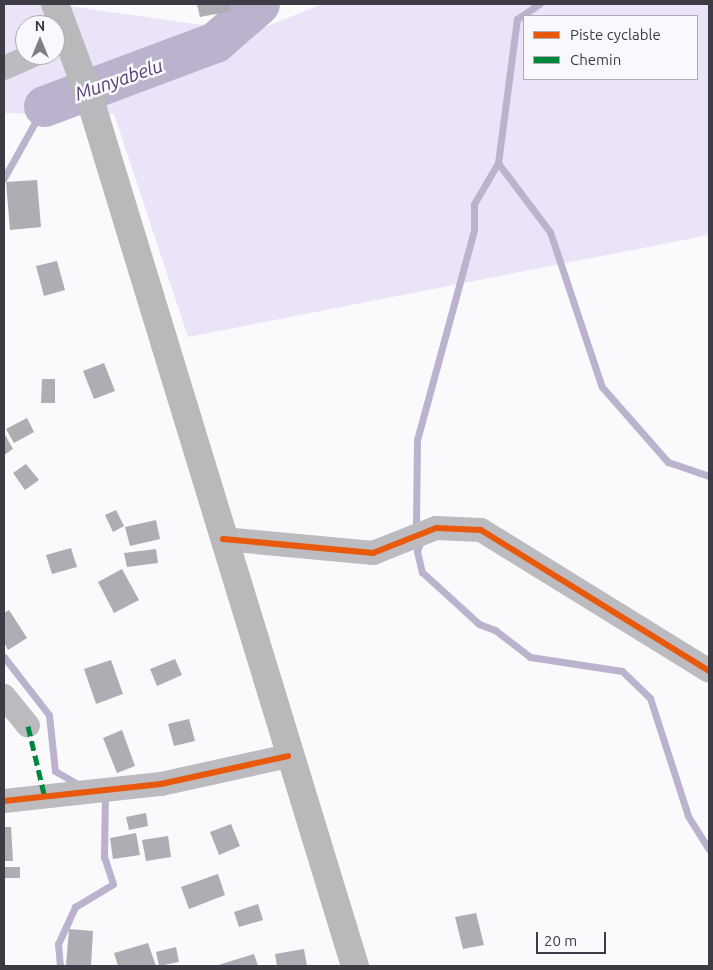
<!DOCTYPE html>
<html>
<head>
<meta charset="utf-8">
<style>
  body { margin:0 }
  #map { position:relative; width:713px; height:970px; overflow:hidden; background:#faf9fb; font-family:Ubuntu,sans-serif }
  div>[style] { position:absolute }
  .green>* { inset:0; background:#ebe4f8 }
  .stream>* { height:7px; margin:-3.5px; padding:0 3.5px; transform-origin:3.5px; border-radius:3.5px; background:#bbb2ce }
  .river>* { height:41px; margin:-20.5px; padding:0 20.5px; transform-origin:20.5px; border-radius:20.5px; background:#bbb2ce }
  .building>* { inset:0; background:#afacb4 }
  .minor>* { height:24px; margin:-12px; padding:0 12px; transform-origin:12px; border-radius:12px; background:#bcbbbf }
  .highway>* { height:28px; margin:-14px; padding:0 14px; transform-origin:14px; border-radius:14px; background:#b9b8bb }
  .quiet>* { height:5px; margin-top:-2.5px; transform-origin:0; background:repeating-linear-gradient(90deg,#00873e 0 10px,transparent 0 15px) }
  .cycleway>* { height:6px; margin:-3px; padding:0 3px; transform-origin:3px; border-radius:3px; background:#e8590c }
  span { translate:-50% -50%; white-space:nowrap; text-align:center; line-height:1.15; -webkit-text-stroke:5px #f9f8fc; paint-order:stroke }
  .water-label { font-size:19px; color:#554075; font-style:italic }
  .frame { position:absolute; inset:0; border:5px solid #3e3b44; pointer-events:none }
  .legend { position:absolute; left:523px; top:15px; width:175px; height:65px; box-sizing:border-box; background:#f9f8fc; border:1px solid #aeacb2; margin:0; padding:6px 9px; list-style:none; font-size:15px; color:#3e3b44 }
  .legend li { display:flex; align-items:center; gap:10px; height:25px }
  .legend b { width:25px; border:1px solid #aeacb2 }
  .north { position:absolute; left:15px; top:15px; width:50px; height:50px; box-sizing:border-box; background:#f9f8fc; border:1px solid #aeacb2; border-radius:50%; rotate:0deg; font-size:14px; font-weight:700; line-height:20px; text-align:center; color:#3e3b44 }
  .north::after { content:''; display:block; margin:auto; width:18px; height:22px; background:#807e84; clip-path:polygon(50% 0,100% 100%,50% 72%,0 100%) }
  .scale { position:absolute; left:536px; top:932px; width:70px; height:22px; box-sizing:border-box; border:2px solid #3e3b44; border-top:0; padding-left:6px; font-size:15px; line-height:18px; white-space:nowrap; color:#3e3b44; -webkit-text-stroke:4px #f9f8fc; paint-order:stroke }
</style>
</head>
<body>
<div id="map">
  <div class="green">
    <div style="clip-path:polygon(evenodd,4px 4px,54px 4px,252px 32px,323px 4px,709px 4px,709px 235px,188px 337px,114px 114px,4px 113px,4px 4px,524px 16px,697px 16px,697px 79px,524px 79px,524px 16px,4px 4px,25px 25px,55px 25px,55px 55px,25px 55px,25px 25px)"></div>
  </div>
  <div class="stream">
    <div style="left:498px;top:163px;width:86px;rotate:53deg"></div>
    <div style="left:550px;top:232px;width:163px;rotate:71.5deg"></div>
    <div style="left:602px;top:387px;width:100px;rotate:48.7deg"></div>
    <div style="left:668px;top:462px;width:43px;rotate:18.9deg"></div>
    <div style="left:4px;top:178px;width:82px;rotate:-60.9deg"></div>
    <div style="left:416px;top:523px;width:83px;rotate:-89.3deg"></div>
    <div style="left:417px;top:440px;width:218px;rotate:-74.8deg"></div>
    <div style="left:474px;top:230px;width:26px;rotate:-90deg"></div>
    <div style="left:474px;top:204px;width:48px;rotate:-59.7deg"></div>
    <div style="left:498px;top:163px;width:145px;rotate:-82.5deg"></div>
    <div style="left:517px;top:19px;width:27px;rotate:-34deg"></div>
    <div style="left:421px;top:541px;width:11px;rotate:112deg"></div>
    <div style="left:417px;top:551px;width:22px;rotate:77deg"></div>
    <div style="left:422px;top:572px;width:77px;rotate:42.4deg"></div>
    <div style="left:479px;top:624px;width:17px;rotate:21deg"></div>
    <div style="left:495px;top:630px;width:44px;rotate:37.6deg"></div>
    <div style="left:530px;top:657px;width:93px;rotate:8.7deg"></div>
    <div style="left:622px;top:671px;width:39px;rotate:44deg"></div>
    <div style="left:650px;top:698px;width:124px;rotate:72.1deg"></div>
    <div style="left:688px;top:816px;width:39px;rotate:58deg"></div>
    <div style="left:4px;top:657px;width:73px;rotate:52.2deg"></div>
    <div style="left:49px;top:715px;width:56px;rotate:83.9deg"></div>
    <div style="left:55px;top:771px;width:24px;rotate:30deg"></div>
    <div style="left:60px;top:966px;width:22px;rotate:-95deg"></div>
    <div style="left:58px;top:944px;width:41px;rotate:-65.3deg"></div>
    <div style="left:75px;top:907px;width:44px;rotate:-31.2deg"></div>
    <div style="left:113px;top:884px;width:28px;rotate:-108deg"></div>
    <div style="left:104px;top:857px;width:63px;rotate:-89.1deg"></div>
  </div>
  <div class="river">
    <div style="left:44px;top:106px;width:183px;rotate:-20.5deg"></div>
    <div style="left:215px;top:42px;width:58px;rotate:-40.8deg"></div>
  </div>
  <div class="building">
    <div style="clip-path:polygon(197px 4px,230px 4px,231px 11px,200px 17px)"></div>
    <div style="clip-path:polygon(37px 180px,41px 227px,10px 230px,6px 182px)"></div>
    <div style="clip-path:polygon(57px 261px,65px 290px,44px 296px,36px 266px)"></div>
    <div style="clip-path:polygon(104px 363px,115px 391px,94px 399px,83px 371px)"></div>
    <div style="clip-path:polygon(42px 379px,55px 379px,55px 403px,41px 403px)"></div>
    <div style="clip-path:polygon(27px 418px,34px 432px,14px 443px,6px 429px)"></div>
    <div style="clip-path:polygon(4px 433px,13px 449px,4px 455px)"></div>
    <div style="clip-path:polygon(26px 464px,39px 480px,25px 490px,13px 473px)"></div>
    <div style="clip-path:polygon(116px 510px,124px 526px,113px 532px,105px 515px)"></div>
    <div style="clip-path:polygon(156px 520px,160px 539px,130px 546px,125px 527px)"></div>
    <div style="clip-path:polygon(71px 548px,77px 567px,52px 574px,46px 555px)"></div>
    <div style="clip-path:polygon(156px 549px,158px 563px,127px 567px,124px 553px)"></div>
    <div style="clip-path:polygon(122px 569px,139px 600px,114px 613px,98px 582px)"></div>
    <div style="clip-path:polygon(9px 610px,27px 638px,8px 650px,4px 642px,4px 613px)"></div>
    <div style="clip-path:polygon(175px 659px,182px 675px,157px 686px,150px 669px)"></div>
    <div style="clip-path:polygon(111px 660px,123px 694px,96px 704px,84px 669px)"></div>
    <div style="clip-path:polygon(189px 719px,195px 741px,174px 746px,168px 724px)"></div>
    <div style="clip-path:polygon(122px 730px,135px 766px,117px 773px,103px 738px)"></div>
    <div style="clip-path:polygon(146px 813px,148px 826px,129px 830px,126px 817px)"></div>
    <div style="clip-path:polygon(231px 824px,240px 846px,219px 855px,210px 832px)"></div>
    <div style="clip-path:polygon(4px 827px,11px 827px,13px 861px,4px 861px)"></div>
    <div style="clip-path:polygon(136px 833px,140px 855px,113px 859px,110px 838px)"></div>
    <div style="clip-path:polygon(168px 836px,171px 857px,146px 861px,142px 840px)"></div>
    <div style="clip-path:polygon(4px 867px,20px 867px,20px 878px,4px 878px)"></div>
    <div style="clip-path:polygon(218px 874px,225px 895px,189px 909px,181px 887px)"></div>
    <div style="clip-path:polygon(258px 904px,263px 920px,239px 927px,234px 912px)"></div>
    <div style="clip-path:polygon(476px 913px,484px 945px,463px 949px,455px 917px)"></div>
    <div style="clip-path:polygon(69px 929px,93px 931px,91px 966px,66px 966px)"></div>
    <div style="clip-path:polygon(148px 943px,156px 966px,118px 966px,114px 953px)"></div>
    <div style="clip-path:polygon(176px 947px,179px 962px,159px 966px,156px 952px)"></div>
    <div style="clip-path:polygon(304px 949px,307px 966px,277px 966px,275px 954px)"></div>
    <div style="clip-path:polygon(254px 954px,258px 966px,215px 966px)"></div>
  </div>
  <div class="minor">
    <div style="left:4px;top:68px;width:32px;rotate:-24deg"></div>
    <div style="left:223px;top:539px;width:151px;rotate:5.3deg"></div>
    <div style="left:373px;top:553px;width:68px;rotate:-21.6deg"></div>
    <div style="left:436px;top:528px;width:45px;rotate:2.5deg"></div>
    <div style="left:481px;top:530px;width:268px;rotate:31.7deg"></div>
    <div style="left:4px;top:696px;width:38px;rotate:51deg"></div>
    <div style="left:4px;top:801px;width:158px;rotate:-6.2deg"></div>
    <div style="left:161px;top:784px;width:130px;rotate:-12.4deg"></div>
  </div>
  <div class="highway">
    <div style="left:55px;top:4px;width:98px;rotate:69.7deg"></div>
    <div style="left:89px;top:96px;width:910px;rotate:73deg"></div>
  </div>
  <div class="quiet">
    <div style="left:28px;top:726px;width:74px;rotate:76.7deg"></div>
  </div>
  <div class="cycleway">
    <div style="left:223px;top:539px;width:151px;rotate:5.3deg"></div>
    <div style="left:373px;top:553px;width:68px;rotate:-21.6deg"></div>
    <div style="left:436px;top:528px;width:45px;rotate:2.5deg"></div>
    <div style="left:481px;top:530px;width:268px;rotate:31.7deg"></div>
    <div style="left:4px;top:801px;width:158px;rotate:-6.2deg"></div>
    <div style="left:161px;top:784px;width:130px;rotate:-12.4deg"></div>
  </div>
  <div class="water-label">
    <span style="left:119px;top:80px;rotate:-19deg">Munyabelu</span>
  </div>
  <div class="frame"></div>
  <ul class="legend">
  <li><b style="height:6px;background:#e8590c"></b>Piste cyclable</li>
  <li><b style="height:6px;background:#00873e"></b>Chemin</li>
  </ul>
  <div class="north">N</div>
  <div class="scale">20 m</div>
</div>
</body>
</html>
